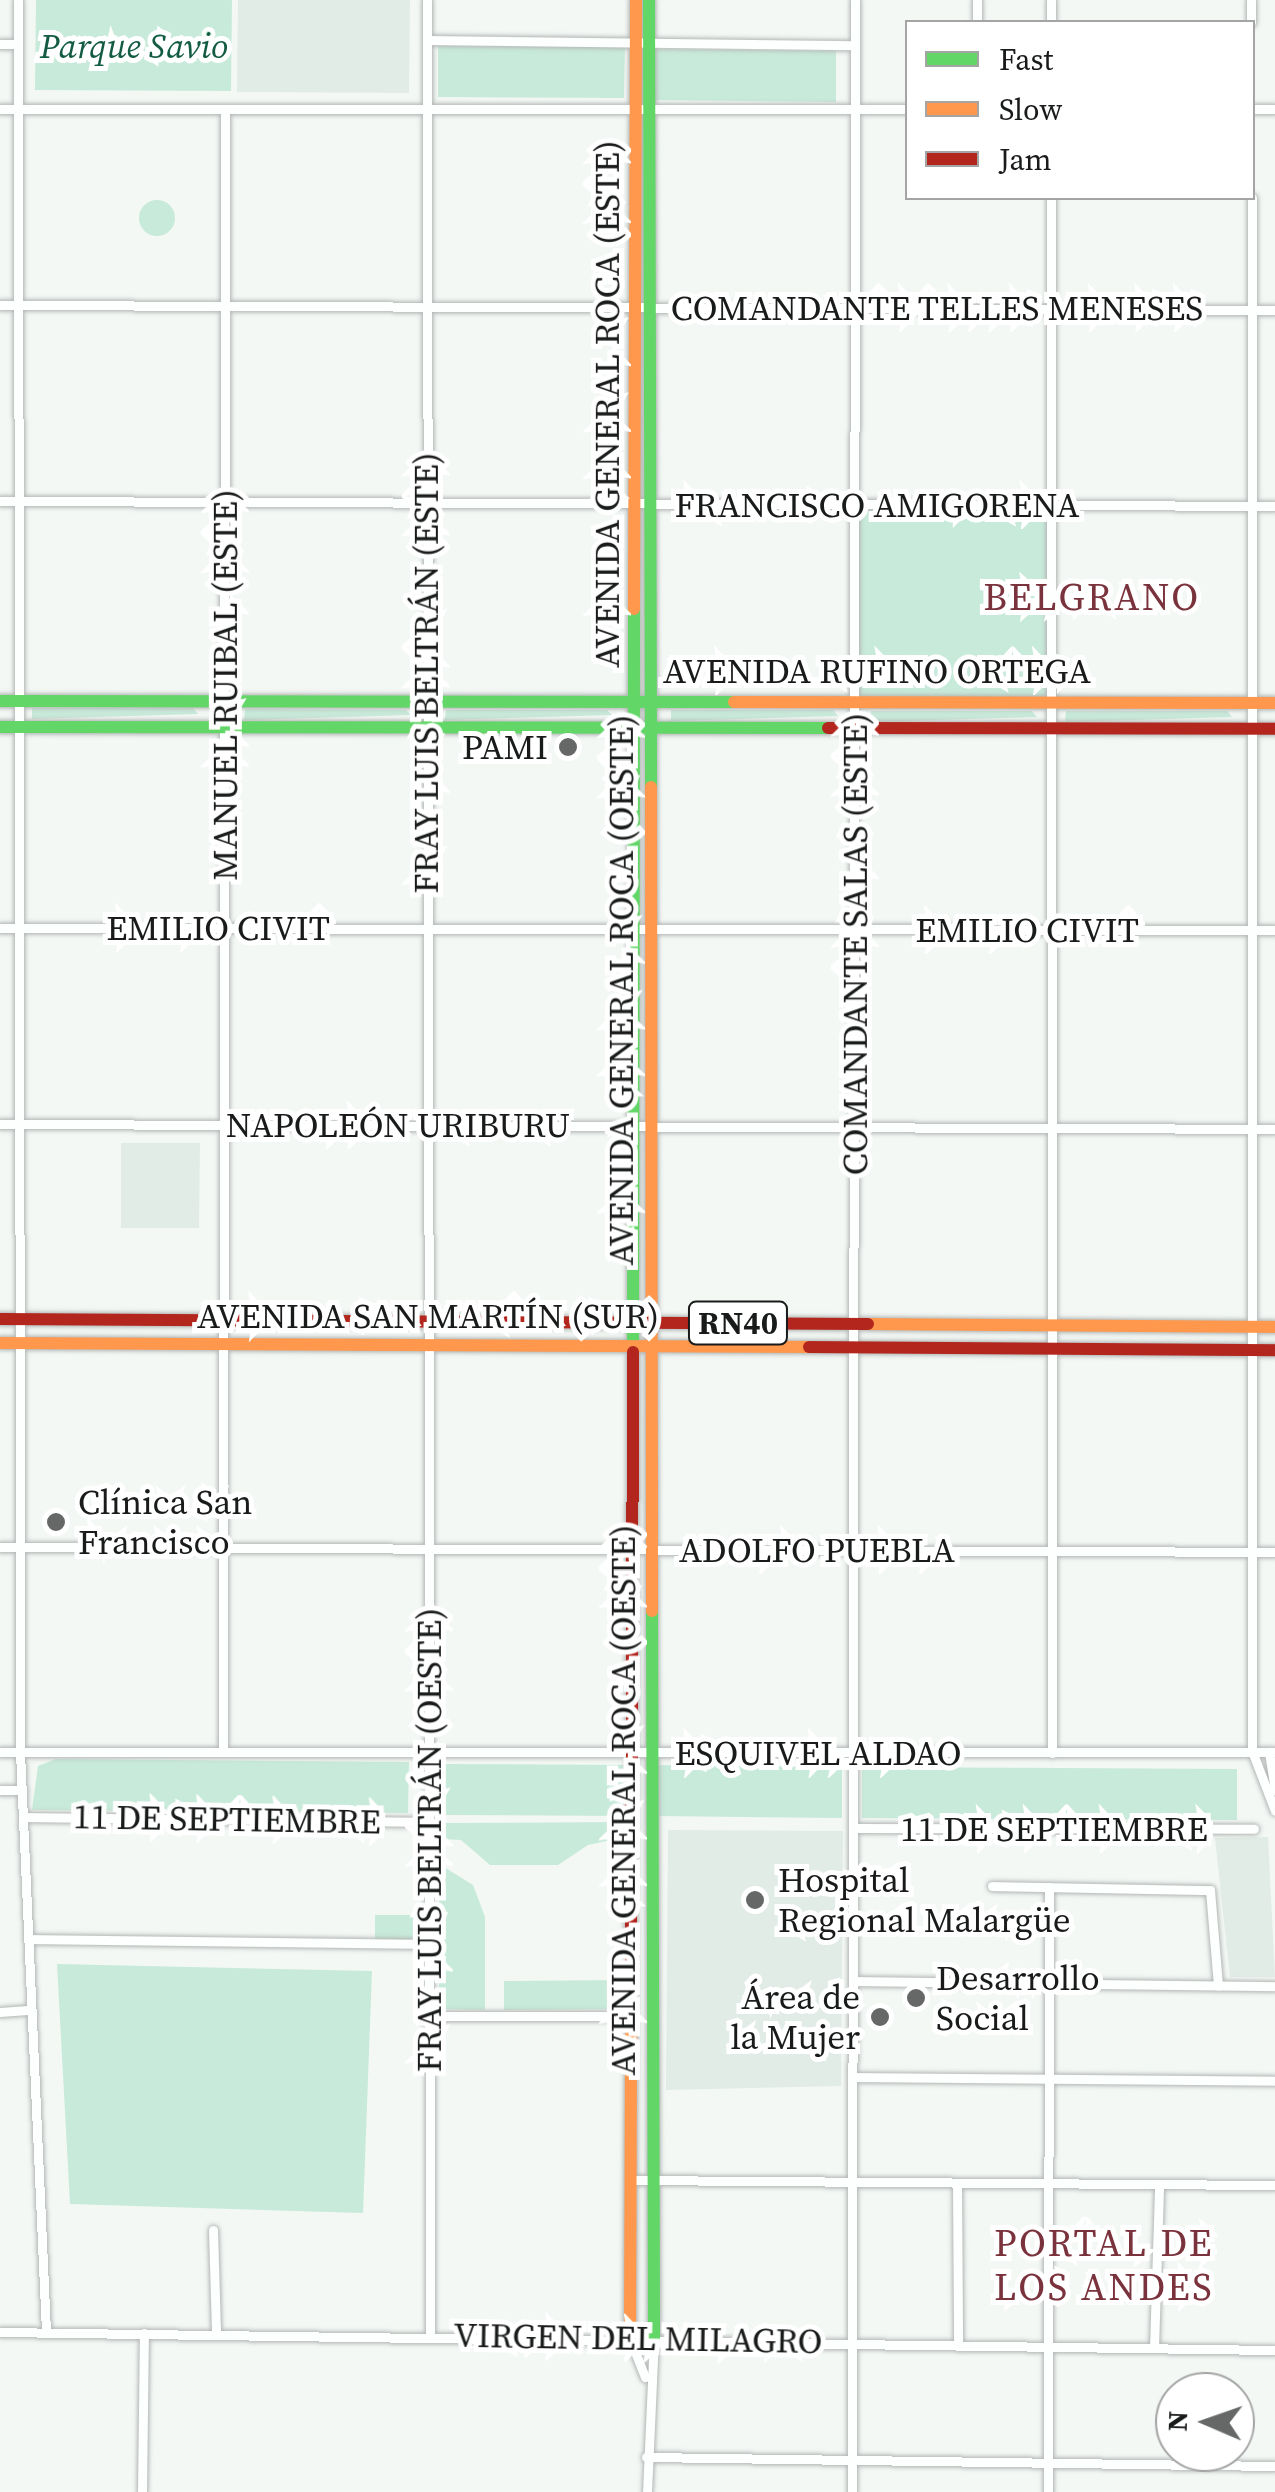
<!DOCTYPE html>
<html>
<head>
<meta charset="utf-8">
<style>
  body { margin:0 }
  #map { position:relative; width:1275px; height:2492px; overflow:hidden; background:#f3f8f5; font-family:"Source Serif 4",serif }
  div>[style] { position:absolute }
  .built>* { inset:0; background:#e2ece6 }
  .green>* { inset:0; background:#c8eada }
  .round { border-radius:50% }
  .roads { filter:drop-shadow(0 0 2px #b3b7b5) drop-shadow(0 0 2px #b3b7b5) }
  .street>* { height:9px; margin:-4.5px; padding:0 4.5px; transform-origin:4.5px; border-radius:4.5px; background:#fdfefe }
  .fast>* { height:12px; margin:-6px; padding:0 6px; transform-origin:6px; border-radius:6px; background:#63d668 }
  .slow>* { height:12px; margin:-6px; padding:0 6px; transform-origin:6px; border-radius:6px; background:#ff974d }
  .jam>* { height:12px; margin:-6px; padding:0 6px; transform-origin:6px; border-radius:6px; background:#b3261e }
  .dots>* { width:28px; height:28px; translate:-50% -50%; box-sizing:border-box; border:5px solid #fff; border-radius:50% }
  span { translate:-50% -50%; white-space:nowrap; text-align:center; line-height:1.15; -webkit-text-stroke:10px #fff; paint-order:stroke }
  .shield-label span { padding:2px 8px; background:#fff; border:2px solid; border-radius:8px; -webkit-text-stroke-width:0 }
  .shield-label { font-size:32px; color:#181b1a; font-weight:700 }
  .park-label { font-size:35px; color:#135c42; font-style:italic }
  .street-label { font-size:35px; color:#181b1a }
  .poi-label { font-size:35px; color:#181b1a }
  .right { translate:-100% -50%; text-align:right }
  .left { translate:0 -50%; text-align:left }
  .neighbourhood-label { font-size:38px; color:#7a323c; letter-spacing:2.5px }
  .legend { position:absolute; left:905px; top:20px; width:350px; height:180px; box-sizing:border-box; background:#fff; border:2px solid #a3a4a3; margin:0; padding:12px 18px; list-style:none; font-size:30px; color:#181b1a }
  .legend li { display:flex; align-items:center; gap:20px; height:50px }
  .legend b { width:50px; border:2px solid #a3a4a3 }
  .north { position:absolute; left:1155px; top:2372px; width:100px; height:100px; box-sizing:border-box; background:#fff; border:2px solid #a3a4a3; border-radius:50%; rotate:272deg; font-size:28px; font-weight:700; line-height:40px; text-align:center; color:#181b1a }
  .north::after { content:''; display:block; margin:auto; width:35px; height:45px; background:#656867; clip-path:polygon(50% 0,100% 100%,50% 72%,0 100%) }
</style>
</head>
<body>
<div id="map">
  <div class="built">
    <div style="clip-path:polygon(238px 0,410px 0,409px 93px,237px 92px)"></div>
    <div style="clip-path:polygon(121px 1143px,200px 1143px,199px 1228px,121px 1228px)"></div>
    <div style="clip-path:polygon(668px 1830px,843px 1831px,841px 2086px,666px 2090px)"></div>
    <div style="clip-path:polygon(1268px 1837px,1275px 1977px,1230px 1977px,1215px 1838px)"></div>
  </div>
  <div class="green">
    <div style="clip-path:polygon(36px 0,232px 0,231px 91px,35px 90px)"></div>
    <div style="clip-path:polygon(438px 46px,625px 47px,624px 98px,438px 97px)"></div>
    <div style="clip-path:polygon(650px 49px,836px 51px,836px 102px,649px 100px)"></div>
    <div class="round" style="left:139px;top:200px;width:36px;height:36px"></div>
    <div style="clip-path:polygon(855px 505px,1051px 506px,1051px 702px,856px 701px)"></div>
    <div style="clip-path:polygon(32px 708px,193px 708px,198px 714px,32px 719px)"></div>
    <div style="clip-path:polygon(245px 709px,406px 710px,411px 715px,244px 720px)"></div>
    <div style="clip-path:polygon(446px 710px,607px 710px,612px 715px,445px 720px)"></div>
    <div style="clip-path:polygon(671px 710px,833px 710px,838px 716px,671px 721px)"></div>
    <div style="clip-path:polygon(871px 711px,1032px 711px,1037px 717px,870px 722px)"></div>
    <div style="clip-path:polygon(1066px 711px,1227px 711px,1232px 717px,1065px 722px)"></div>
    <div style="clip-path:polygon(56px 1759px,409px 1762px,408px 1813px,32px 1810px,38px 1766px)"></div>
    <div style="clip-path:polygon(441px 1764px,628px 1765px,628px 1816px,441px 1815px)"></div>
    <div style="clip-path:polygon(657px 1765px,842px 1767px,842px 1818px,657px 1816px)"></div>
    <div style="clip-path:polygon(862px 1767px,1237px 1769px,1237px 1820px,862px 1818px)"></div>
    <div style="clip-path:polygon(625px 1822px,625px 1837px,588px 1845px,558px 1865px,490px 1865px,461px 1840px,443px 1839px,443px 1823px)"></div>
    <div style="clip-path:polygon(439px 1864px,473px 1885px,485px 1917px,485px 2010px,439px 2009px)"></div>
    <div style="clip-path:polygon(375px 1915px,415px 1915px,415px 1939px,375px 1940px)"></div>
    <div style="clip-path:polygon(57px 1964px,372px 1971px,363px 2213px,70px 2204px)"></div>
    <div style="clip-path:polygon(628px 1980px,628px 2009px,504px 2010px,504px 1981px)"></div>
  </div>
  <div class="roads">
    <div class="street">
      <div style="left:18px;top:0;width:1752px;rotate:89.93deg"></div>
      <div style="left:20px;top:1752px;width:581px;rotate:87.43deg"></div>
      <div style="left:427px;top:0;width:2333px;rotate:89.93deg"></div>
      <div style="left:1251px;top:0;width:22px;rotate:90deg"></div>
      <div style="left:977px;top:22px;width:22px;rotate:-90deg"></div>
      <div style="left:1051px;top:22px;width:22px;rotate:-90deg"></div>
      <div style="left:427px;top:40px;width:428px;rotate:0.7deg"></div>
      <div style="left:0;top:44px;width:18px"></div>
      <div style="left:0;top:109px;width:908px"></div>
      <div style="left:1252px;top:109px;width:23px"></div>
      <div style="left:1051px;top:198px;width:1555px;rotate:89.96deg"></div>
      <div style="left:1252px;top:198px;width:1553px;rotate:90deg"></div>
      <div style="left:1252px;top:1751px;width:64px;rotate:69deg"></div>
      <div style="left:0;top:305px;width:1275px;rotate:0.22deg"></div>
      <div style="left:0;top:501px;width:1275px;rotate:0.22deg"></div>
      <div style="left:0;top:928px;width:1275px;rotate:0.09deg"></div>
      <div style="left:0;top:1124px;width:1275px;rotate:0.22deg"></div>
      <div style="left:0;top:1547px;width:1275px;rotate:0.22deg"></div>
      <div style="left:0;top:1752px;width:1275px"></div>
      <div style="left:223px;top:1752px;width:1643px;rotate:-89.93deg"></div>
      <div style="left:1269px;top:1752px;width:39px;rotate:81deg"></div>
      <div style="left:0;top:1790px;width:22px"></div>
      <div style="left:23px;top:1817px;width:407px;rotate:0.7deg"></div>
      <div style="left:854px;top:1828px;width:400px;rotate:0.1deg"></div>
      <div style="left:992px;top:1886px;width:218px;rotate:1.1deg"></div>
      <div style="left:1210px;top:1890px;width:96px;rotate:85.2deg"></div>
      <div style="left:28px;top:1939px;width:402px;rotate:0.7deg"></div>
      <div style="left:854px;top:1981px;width:421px;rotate:0.7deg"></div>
      <div style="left:0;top:2012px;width:31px;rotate:-4deg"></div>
      <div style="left:430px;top:2016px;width:203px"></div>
      <div style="left:853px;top:2077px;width:422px;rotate:0.5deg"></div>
      <div style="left:632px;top:2180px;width:643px;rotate:0.45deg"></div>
      <div style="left:957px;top:2184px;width:162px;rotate:89.6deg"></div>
      <div style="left:213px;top:2230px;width:103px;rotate:88.3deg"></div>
      <div style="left:0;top:2332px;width:1275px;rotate:0.81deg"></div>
      <div style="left:630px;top:2339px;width:41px;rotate:68.5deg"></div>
      <div style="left:1154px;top:2348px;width:163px;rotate:-88.2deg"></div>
      <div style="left:646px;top:2457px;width:629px;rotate:0.82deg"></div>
      <div style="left:142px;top:2492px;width:159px;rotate:-89.3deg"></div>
      <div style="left:647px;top:2492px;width:153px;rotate:-87.4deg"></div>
      <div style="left:852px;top:2492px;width:2492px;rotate:-89.93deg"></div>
      <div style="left:1048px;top:2492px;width:605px;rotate:-89.91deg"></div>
    </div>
    <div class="fast">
      <div style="left:649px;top:0;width:787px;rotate:89.85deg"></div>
      <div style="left:0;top:701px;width:734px;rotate:0.08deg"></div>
      <div style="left:0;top:727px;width:828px;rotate:0.07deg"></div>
      <div style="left:633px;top:1352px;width:743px;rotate:-89.92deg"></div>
      <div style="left:652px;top:1611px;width:728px;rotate:89.84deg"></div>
    </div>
    <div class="slow">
      <div style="left:634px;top:609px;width:609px;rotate:-89.81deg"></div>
      <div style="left:734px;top:702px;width:541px;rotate:0.11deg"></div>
      <div style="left:651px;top:787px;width:824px;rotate:89.93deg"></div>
      <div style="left:868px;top:1324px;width:407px;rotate:0.4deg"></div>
      <div style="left:0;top:1343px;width:809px;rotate:0.28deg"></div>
      <div style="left:630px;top:2339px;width:379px;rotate:-89.8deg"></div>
    </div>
    <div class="jam">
      <div style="left:828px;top:728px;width:447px;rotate:0.1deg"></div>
      <div style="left:0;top:1319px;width:868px;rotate:0.33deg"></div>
      <div style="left:809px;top:1347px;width:466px;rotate:0.4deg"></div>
      <div style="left:631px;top:1960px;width:608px;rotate:-89.81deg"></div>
    </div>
  </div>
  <div class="dots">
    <div style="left:568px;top:747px;background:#656867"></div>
    <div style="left:56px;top:1522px;background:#656867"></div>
    <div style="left:755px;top:1900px;background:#656867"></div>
    <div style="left:916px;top:1998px;background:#656867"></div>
    <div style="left:880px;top:2017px;background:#656867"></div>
  </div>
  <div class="shield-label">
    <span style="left:738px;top:1323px">RN40</span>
  </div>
  <div class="park-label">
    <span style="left:134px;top:46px">Parque Savio</span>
  </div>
  <div class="street-label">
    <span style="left:937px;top:308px">COMANDANTE TELLES MENESES</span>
    <span style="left:607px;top:404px;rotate:-90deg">AVENIDA GENERAL ROCA (ESTE)</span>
    <span style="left:877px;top:505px">FRANCISCO AMIGORENA</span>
    <span style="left:877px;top:671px">AVENIDA RUFINO ORTEGA</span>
    <span style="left:426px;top:673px;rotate:-90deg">FRAY LUIS BELTRÁN (ESTE)</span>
    <span style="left:225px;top:685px;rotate:-90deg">MANUEL RUIBAL (ESTE)</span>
    <span style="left:218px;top:928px">EMILIO CIVIT</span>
    <span style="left:1027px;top:930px">EMILIO CIVIT</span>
    <span style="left:855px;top:944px;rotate:-90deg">COMANDANTE SALAS (ESTE)</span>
    <span style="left:621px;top:990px;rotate:-90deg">AVENIDA GENERAL ROCA (OESTE)</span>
    <span style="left:398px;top:1125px">NAPOLEÓN URIBURU</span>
    <span style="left:428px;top:1316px">AVENIDA SAN MARTÍN (SUR)</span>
    <span style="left:817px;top:1550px">ADOLFO PUEBLA</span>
    <span style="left:818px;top:1753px">ESQUIVEL ALDAO</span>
    <span style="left:623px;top:1800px;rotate:-90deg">AVENIDA GENERAL ROCA (OESTE)</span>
    <span style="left:227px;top:1819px;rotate:1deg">11 DE SEPTIEMBRE</span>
    <span style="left:1054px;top:1829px">11 DE SEPTIEMBRE</span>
    <span style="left:429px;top:1840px;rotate:-90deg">FRAY LUIS BELTRÁN (OESTE)</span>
    <span style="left:638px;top:2338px;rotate:1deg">VIRGEN DEL MILAGRO</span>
  </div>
  <div class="poi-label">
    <span class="right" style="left:548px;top:747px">PAMI</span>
    <span class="left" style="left:78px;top:1522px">Clínica San<br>Francisco</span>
    <span class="left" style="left:778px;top:1900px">Hospital<br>Regional Malargüe</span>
    <span class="left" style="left:936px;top:1998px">Desarrollo<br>Social</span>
    <span class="right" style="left:860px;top:2017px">Área de<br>la Mujer</span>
  </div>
  <div class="neighbourhood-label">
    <span style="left:1092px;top:598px">BELGRANO</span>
    <span style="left:1104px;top:2266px">PORTAL DE<br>LOS ANDES</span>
  </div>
  <ul class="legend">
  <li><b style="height:12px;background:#63d668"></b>Fast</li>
  <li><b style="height:12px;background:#ff974d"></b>Slow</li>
  <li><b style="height:12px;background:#b3261e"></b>Jam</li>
  </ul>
  <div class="north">N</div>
</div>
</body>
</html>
